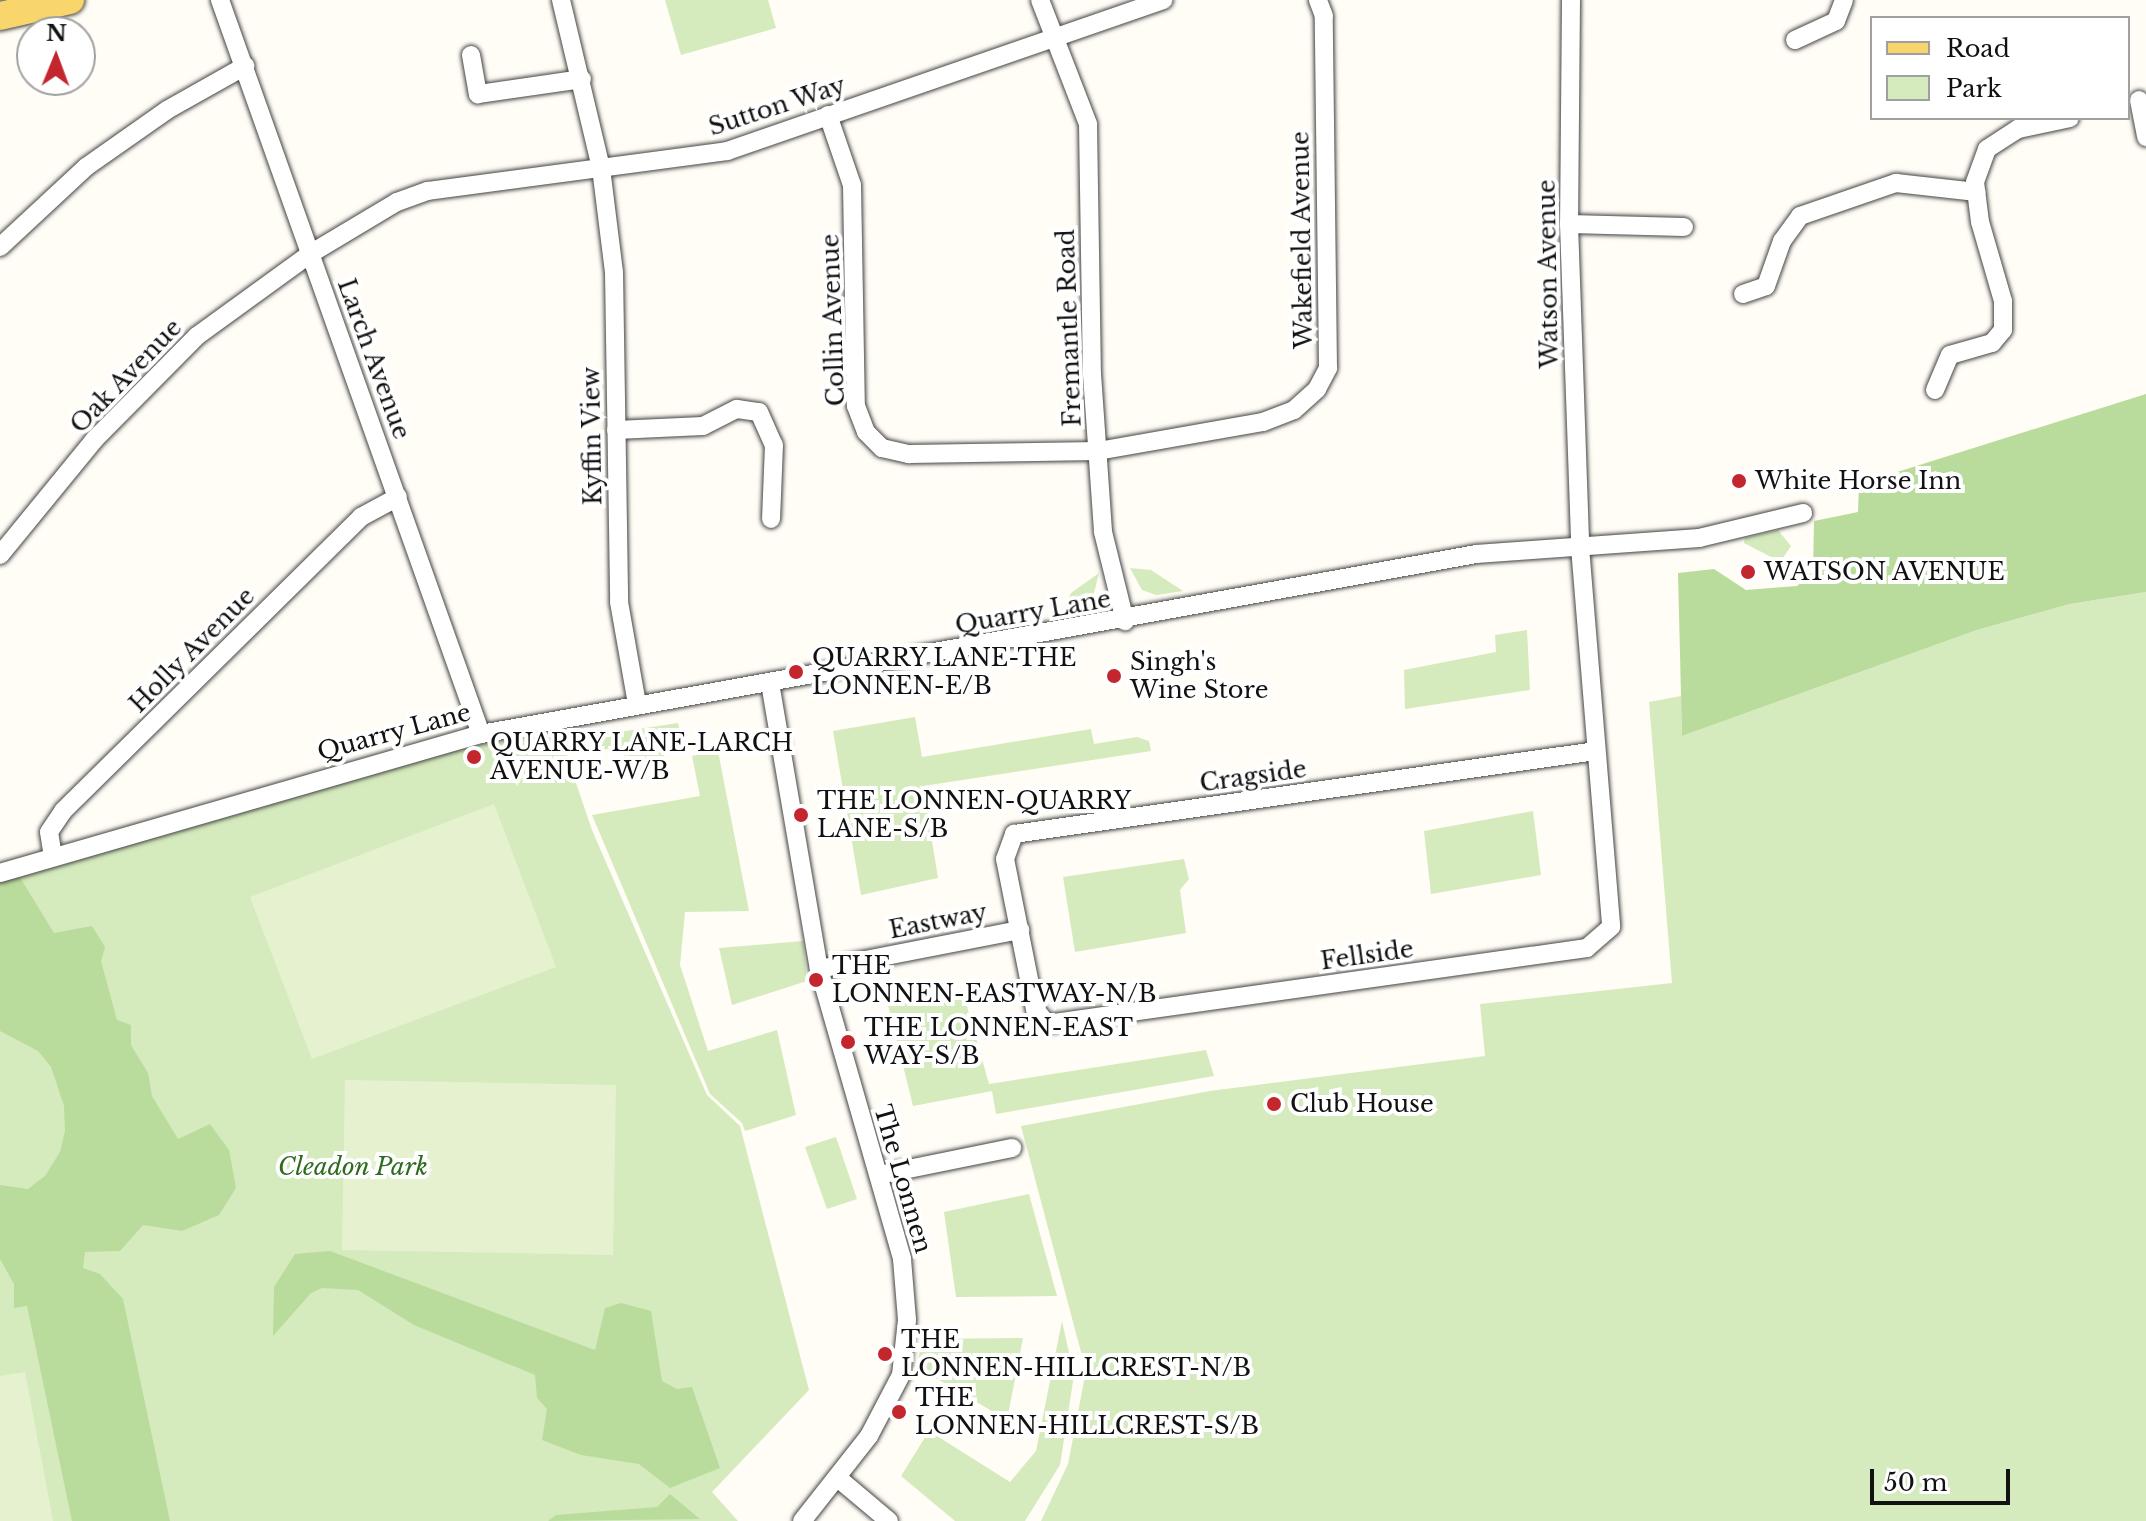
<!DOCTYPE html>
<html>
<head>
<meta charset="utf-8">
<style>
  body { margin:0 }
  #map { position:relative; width:2146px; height:1521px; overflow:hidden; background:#fffdf5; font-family:"Libre Baskerville",serif }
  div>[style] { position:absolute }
  .green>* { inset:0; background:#d5ebbd }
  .forest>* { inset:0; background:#b9dc9c }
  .pitch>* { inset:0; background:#e6f2cf }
  .roads { filter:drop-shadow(0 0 2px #444) drop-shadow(0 0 2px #444) }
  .street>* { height:18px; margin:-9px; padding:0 9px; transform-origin:9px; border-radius:9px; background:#fff }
  .primary>* { height:28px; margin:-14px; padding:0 14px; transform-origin:14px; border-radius:14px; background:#f9d66b }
  .dots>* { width:22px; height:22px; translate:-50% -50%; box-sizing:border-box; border:4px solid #fff; border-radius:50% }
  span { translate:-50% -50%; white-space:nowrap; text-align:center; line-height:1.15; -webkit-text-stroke:8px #fff; paint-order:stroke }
  .street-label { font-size:24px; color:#111 }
  .poi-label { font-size:24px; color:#111 }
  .left { translate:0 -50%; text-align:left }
  .park-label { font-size:24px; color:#2f6b1f; font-style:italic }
  .legend { position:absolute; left:1870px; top:16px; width:260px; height:104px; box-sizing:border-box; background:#fff; border:2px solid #a0a0a0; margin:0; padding:10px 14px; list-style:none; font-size:24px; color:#111 }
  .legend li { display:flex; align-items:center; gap:16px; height:40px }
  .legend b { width:40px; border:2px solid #a0a0a0 }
  .north { position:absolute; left:16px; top:16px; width:80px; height:80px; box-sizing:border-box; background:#fff; border:2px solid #a0a0a0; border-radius:50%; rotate:1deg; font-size:22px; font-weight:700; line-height:32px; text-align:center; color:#111 }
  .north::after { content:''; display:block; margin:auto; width:28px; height:36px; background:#c4262e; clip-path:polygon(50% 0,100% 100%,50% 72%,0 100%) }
  .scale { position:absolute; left:1870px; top:1469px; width:140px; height:36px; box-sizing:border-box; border:4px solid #111; border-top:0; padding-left:10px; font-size:24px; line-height:28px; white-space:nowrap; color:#111; -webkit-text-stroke:6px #fff; paint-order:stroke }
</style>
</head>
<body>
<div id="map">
  <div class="green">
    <div style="clip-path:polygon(665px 0,768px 0,776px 28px,681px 55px)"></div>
    <div style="clip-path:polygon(1778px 530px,1791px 546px,1783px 558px,1775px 559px,1744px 543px,1745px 538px)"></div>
    <div style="clip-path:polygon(1130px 568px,1151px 570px,1183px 591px,1156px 595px,1142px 590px)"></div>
    <div style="clip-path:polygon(1099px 573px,1090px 609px,1059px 617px,1071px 593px)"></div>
    <div style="clip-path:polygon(2146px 592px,2146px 1521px,1041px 1521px,1068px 1464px,1086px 1371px,1021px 1126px,1210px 1091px,1485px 1056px,1480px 1004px,1672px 983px,1649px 702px,1681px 696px,1682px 736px,1977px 630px,2070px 604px)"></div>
    <div style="clip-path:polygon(1527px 630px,1530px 690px,1405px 709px,1404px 670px,1496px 652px,1495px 635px)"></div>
    <div style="clip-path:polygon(915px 717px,922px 757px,1091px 729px,1094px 744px,1137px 737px,1149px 741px,1151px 751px,923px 786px,938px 878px,861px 895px,833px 731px)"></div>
    <div style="clip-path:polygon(678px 723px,681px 736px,661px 738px,666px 768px,628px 774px,623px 747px,600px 750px,600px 735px)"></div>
    <div style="clip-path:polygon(559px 733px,592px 830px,707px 1095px,740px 1126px,809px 1390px,712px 1492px,738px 1521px,0 1521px,0 880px,320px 785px,483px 744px)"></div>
    <div style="clip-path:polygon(718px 751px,749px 911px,685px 912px,680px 965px,708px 1051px,777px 1030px,796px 1115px,745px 1131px,742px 1123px,710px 1094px,592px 815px,700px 796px,692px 756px)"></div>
    <div style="clip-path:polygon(1533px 811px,1541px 875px,1431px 894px,1424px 831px)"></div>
    <div style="clip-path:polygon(1184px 859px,1189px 879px,1180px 890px,1186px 933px,1075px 952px,1063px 877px)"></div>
    <div style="clip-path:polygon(803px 941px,807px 981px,732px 1005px,719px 948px)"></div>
    <div style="clip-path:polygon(963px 992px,989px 1084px,1206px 1050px,1214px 1076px,996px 1114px,992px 1091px,913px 1106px,888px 1005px)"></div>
    <div style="clip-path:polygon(836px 1137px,857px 1199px,827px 1209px,805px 1147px)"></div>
    <div style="clip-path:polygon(1029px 1194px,1057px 1296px,956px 1297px,944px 1212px)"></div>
    <div style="clip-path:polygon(1062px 1321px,1074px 1375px,1060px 1465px,1025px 1521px,955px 1521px,901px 1476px,929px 1431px,1010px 1482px,1036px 1451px)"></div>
    <div style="clip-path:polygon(1023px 1338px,1007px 1420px,917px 1367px,922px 1339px)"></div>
  </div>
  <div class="forest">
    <div style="clip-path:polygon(2146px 394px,2146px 592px,2070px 604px,1977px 630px,1682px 736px,1678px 573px,1714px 569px,1746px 590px,1797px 586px,1813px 572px,1814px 521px,1858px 512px,1859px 484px)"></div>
    <div style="clip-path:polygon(18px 874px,54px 933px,92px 926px,105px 947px,101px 961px,117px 1020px,131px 1025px,131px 1045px,148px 1073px,152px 1096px,178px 1139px,210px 1124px,229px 1150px,236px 1188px,219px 1215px,182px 1231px,143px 1225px,120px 1251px,85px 1252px,83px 1268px,100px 1274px,123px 1299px,170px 1521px,72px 1521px,27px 1306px,14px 1308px,14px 1284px,0 1259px,0 1185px,28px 1189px,45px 1176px,60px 1152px,65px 1131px,64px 1106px,51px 1067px,38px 1051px,0 1031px,0 880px)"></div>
    <div style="clip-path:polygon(330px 1251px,595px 1350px,605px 1308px,621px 1303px,651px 1311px,662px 1381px,677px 1389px,692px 1387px,720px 1468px,670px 1488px,639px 1464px,581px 1455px,542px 1440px,547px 1409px,537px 1398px,535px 1375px,414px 1325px,358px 1290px,322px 1288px,311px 1293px,273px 1336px,274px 1287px,295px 1254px)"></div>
    <div style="clip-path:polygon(670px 1494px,700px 1519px,548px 1521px,556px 1515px,657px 1507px)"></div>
  </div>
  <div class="pitch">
    <div style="clip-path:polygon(494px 804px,556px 967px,312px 1059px,250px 897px)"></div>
    <div style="clip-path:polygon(345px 1080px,616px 1085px,613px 1255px,342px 1250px)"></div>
    <div style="clip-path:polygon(25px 1372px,53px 1521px,0 1521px,0 1376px)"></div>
  </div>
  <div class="roads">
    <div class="street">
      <div style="left:220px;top:0;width:779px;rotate:70.43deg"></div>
      <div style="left:561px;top:0;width:173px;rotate:76.6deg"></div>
      <div style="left:601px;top:168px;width:105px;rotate:82.9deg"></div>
      <div style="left:614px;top:272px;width:330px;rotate:89.1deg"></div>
      <div style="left:619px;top:602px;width:104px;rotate:80deg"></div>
      <div style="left:1040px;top:0;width:133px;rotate:68.8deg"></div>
      <div style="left:1088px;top:124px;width:250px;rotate:89.1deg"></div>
      <div style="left:1092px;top:374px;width:158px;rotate:86deg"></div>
      <div style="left:1103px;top:532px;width:92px;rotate:76.1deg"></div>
      <div style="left:1571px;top:0;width:224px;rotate:90.5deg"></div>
      <div style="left:1569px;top:224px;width:323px;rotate:88deg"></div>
      <div style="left:1580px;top:547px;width:381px;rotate:85.3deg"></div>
      <div style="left:1611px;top:927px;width:32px;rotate:139deg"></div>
      <div style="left:1587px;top:948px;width:545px;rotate:171.99deg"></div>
      <div style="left:1047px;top:1024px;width:19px;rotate:-129deg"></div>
      <div style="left:1035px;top:1009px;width:153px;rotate:-101.3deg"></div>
      <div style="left:1005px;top:859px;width:27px;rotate:-70deg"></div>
      <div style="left:1014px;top:834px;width:588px;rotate:-8.12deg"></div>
      <div style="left:1795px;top:40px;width:45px;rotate:-24.9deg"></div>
      <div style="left:1836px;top:21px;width:22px;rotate:-69deg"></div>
      <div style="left:471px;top:55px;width:40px;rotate:80deg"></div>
      <div style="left:478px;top:94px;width:105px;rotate:-8.2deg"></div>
      <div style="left:2139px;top:100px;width:38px;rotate:79deg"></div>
      <div style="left:828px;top:115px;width:74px;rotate:71.1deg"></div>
      <div style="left:852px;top:185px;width:221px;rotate:89deg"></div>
      <div style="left:856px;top:406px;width:28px;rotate:69deg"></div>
      <div style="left:866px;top:432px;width:23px;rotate:45deg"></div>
      <div style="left:882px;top:448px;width:28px;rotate:13deg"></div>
      <div style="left:909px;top:454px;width:189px;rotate:-0.9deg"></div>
      <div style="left:1098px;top:451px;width:168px;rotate:-10deg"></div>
      <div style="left:1263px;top:422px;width:33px;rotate:-21deg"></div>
      <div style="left:1294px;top:410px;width:31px;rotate:-42deg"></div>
      <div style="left:1317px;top:389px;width:24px;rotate:-62deg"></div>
      <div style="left:1328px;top:368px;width:352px;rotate:-90.7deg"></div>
      <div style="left:1324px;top:16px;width:17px;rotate:-111deg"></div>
      <div style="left:1569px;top:224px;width:115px;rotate:1.5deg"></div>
      <div style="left:0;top:247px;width:117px;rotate:-42.9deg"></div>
      <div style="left:86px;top:167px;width:99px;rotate:-35.1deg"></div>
      <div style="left:167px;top:110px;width:90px;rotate:-29.4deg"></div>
      <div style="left:1743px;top:294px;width:24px;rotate:-19deg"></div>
      <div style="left:1766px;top:286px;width:48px;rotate:-70.4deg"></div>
      <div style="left:1782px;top:241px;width:31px;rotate:-54deg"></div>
      <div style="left:1800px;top:216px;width:102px;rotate:-19deg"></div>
      <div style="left:1896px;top:183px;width:81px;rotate:6.4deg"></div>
      <div style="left:1935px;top:390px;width:38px;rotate:-67deg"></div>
      <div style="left:1950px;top:355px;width:44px;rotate:-15.9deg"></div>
      <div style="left:1992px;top:343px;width:17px;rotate:-50deg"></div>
      <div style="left:2003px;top:330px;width:29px;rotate:-90deg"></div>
      <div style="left:2003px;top:301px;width:82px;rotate:-106.2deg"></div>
      <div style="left:1980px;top:222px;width:40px;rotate:-97.1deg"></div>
      <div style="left:1975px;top:182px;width:35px;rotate:-70deg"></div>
      <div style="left:1987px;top:149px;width:37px;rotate:-33deg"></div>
      <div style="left:2018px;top:129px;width:53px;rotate:-11.9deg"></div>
      <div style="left:616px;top:430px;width:87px;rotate:-2.6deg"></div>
      <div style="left:703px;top:426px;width:38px;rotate:-27deg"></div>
      <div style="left:737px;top:409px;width:22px;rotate:8deg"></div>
      <div style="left:759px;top:412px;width:36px;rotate:66deg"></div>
      <div style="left:774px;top:445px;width:74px;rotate:92.3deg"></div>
      <div style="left:0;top:555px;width:149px;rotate:-50.7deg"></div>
      <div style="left:94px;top:440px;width:146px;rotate:-45.3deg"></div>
      <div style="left:197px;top:336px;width:140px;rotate:-36deg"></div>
      <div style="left:310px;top:254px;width:101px;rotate:-30.9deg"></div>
      <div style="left:397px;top:202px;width:33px;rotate:-20deg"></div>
      <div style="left:428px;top:191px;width:302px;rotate:-7.6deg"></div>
      <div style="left:727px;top:151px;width:462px;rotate:-19.1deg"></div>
      <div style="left:770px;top:683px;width:290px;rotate:80.3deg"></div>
      <div style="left:819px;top:969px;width:302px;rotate:74deg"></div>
      <div style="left:902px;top:1259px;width:61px;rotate:85.3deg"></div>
      <div style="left:907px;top:1320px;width:55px;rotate:96.2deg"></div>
      <div style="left:901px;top:1375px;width:69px;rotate:117.7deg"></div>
      <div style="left:869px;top:1436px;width:108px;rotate:128.2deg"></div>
      <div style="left:53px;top:857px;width:25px;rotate:-99deg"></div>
      <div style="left:49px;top:832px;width:25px;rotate:-56deg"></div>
      <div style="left:63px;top:811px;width:419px;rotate:-44.6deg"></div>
      <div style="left:361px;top:517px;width:42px;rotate:-28.4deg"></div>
      <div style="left:0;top:873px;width:501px;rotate:-16.12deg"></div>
      <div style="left:481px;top:734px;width:1011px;rotate:-10.25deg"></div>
      <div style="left:1476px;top:554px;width:224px;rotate:-4.1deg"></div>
      <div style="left:1699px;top:538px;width:107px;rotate:-13.5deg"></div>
      <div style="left:819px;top:969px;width:205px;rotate:-11deg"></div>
      <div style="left:879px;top:1175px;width:136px;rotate:-11.5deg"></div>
      <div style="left:839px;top:1479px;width:65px;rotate:40deg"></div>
    </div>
    <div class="primary">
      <div style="left:0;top:16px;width:72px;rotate:-12.9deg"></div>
    </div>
  </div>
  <div class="dots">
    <div style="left:1739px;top:481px;background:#c4262e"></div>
    <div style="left:1748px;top:572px;background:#c4262e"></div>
    <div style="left:796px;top:672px;background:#c4262e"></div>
    <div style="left:1114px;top:676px;background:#c4262e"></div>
    <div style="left:474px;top:757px;background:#c4262e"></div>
    <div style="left:801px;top:815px;background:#c4262e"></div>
    <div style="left:816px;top:980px;background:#c4262e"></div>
    <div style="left:848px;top:1042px;background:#c4262e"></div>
    <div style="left:1274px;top:1104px;background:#c4262e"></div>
    <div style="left:885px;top:1354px;background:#c4262e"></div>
    <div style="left:899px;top:1412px;background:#c4262e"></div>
  </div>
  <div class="street-label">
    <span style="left:777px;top:106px;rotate:-18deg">Sutton Way</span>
    <span style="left:1302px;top:240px;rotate:-91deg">Wakefield Avenue</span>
    <span style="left:1548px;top:274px;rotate:-91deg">Watson Avenue</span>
    <span style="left:833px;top:320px;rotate:-92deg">Collin Avenue</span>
    <span style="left:1069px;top:328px;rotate:-92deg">Fremantle Road</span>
    <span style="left:374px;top:359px;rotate:70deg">Larch Avenue</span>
    <span style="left:126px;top:376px;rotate:-46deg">Oak Avenue</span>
    <span style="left:592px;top:436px;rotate:-91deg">Kyffin View</span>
    <span style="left:1033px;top:612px;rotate:-10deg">Quarry Lane</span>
    <span style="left:192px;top:650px;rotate:-45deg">Holly Avenue</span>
    <span style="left:394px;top:732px;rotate:-15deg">Quarry Lane</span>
    <span style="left:1253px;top:776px;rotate:-8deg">Cragside</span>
    <span style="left:938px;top:921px;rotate:-11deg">Eastway</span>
    <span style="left:1367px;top:955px;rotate:-8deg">Fellside</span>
    <span style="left:903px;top:1179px;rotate:74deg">The Lonnen</span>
  </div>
  <div class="poi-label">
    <span class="left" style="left:1755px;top:481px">White Horse Inn</span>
    <span class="left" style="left:1764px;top:572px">WATSON AVENUE</span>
    <span class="left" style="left:812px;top:672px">QUARRY LANE-THE<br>LONNEN-E/B</span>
    <span class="left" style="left:1130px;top:676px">Singh's<br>Wine Store</span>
    <span class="left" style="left:490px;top:757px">QUARRY LANE-LARCH<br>AVENUE-W/B</span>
    <span class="left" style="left:817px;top:815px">THE LONNEN-QUARRY<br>LANE-S/B</span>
    <span class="left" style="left:832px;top:980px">THE<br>LONNEN-EASTWAY-N/B</span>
    <span class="left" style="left:864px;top:1042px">THE LONNEN-EAST<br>WAY-S/B</span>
    <span class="left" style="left:1290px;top:1104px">Club House</span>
    <span class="left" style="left:901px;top:1354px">THE<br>LONNEN-HILLCREST-N/B</span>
    <span class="left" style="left:915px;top:1412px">THE<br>LONNEN-HILLCREST-S/B</span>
  </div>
  <div class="park-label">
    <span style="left:353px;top:1167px">Cleadon Park</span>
  </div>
  <ul class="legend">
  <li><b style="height:10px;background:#f9d66b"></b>Road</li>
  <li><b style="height:22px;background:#d5ebbd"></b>Park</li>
  </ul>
  <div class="north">N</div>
  <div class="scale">50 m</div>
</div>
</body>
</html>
